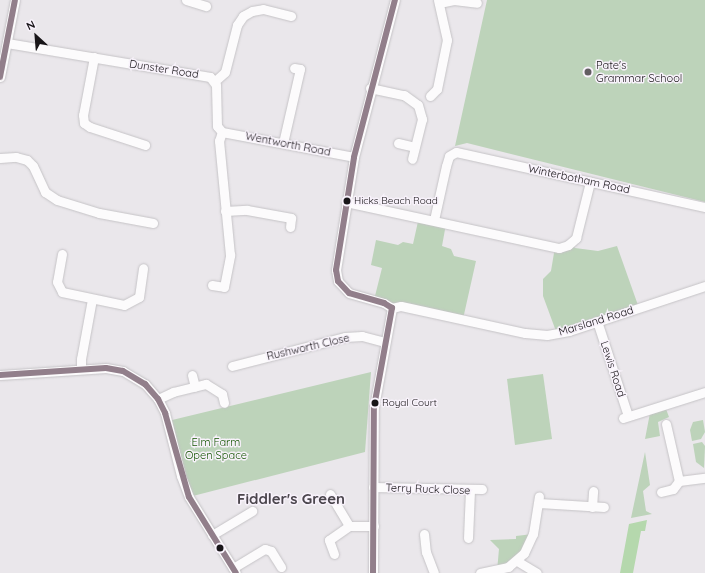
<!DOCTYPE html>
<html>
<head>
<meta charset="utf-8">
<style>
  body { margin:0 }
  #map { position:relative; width:705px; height:573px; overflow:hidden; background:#eae7eb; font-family:Quicksand,sans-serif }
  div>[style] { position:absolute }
  .green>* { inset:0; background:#bdd3ba }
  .forest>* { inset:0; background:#b5d8ad }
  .roads { filter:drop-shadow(0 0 1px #c5c3c6) drop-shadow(0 0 1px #c5c3c6) }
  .minor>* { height:9px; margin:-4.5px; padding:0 4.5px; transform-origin:4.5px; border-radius:4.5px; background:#fcfbfc }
  .bus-1>* { height:6px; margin:-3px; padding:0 3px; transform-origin:3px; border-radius:3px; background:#927f8b }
  .dots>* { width:11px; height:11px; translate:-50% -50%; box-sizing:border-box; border:2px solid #f8f2fb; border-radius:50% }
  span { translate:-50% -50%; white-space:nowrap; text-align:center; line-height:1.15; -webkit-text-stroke:3px #f8f2fb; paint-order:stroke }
  .bus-label { font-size:10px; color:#181518 }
  .left { translate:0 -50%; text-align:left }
  .poi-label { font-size:11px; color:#181518 }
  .street-label { font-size:11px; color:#181518 }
  .park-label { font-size:11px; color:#135500 }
  .district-label { font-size:15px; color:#4b464d; font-weight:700 }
  .north { position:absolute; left:16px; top:16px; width:40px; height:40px; -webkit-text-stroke:3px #f8f2fb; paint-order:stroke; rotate:334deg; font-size:11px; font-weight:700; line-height:16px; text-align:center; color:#181518 }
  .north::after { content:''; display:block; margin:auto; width:14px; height:18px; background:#181518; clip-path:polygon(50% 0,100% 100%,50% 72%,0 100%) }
</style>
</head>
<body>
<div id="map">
  <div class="green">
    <div style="clip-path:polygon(487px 0,705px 0,705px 202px,467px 143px,455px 146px)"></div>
    <div style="clip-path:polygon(419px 217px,446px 224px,442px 246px,451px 249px,454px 256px,476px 261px,463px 319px,374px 300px,382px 268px,371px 265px,376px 240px,398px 245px,403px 242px,413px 244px)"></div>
    <div style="clip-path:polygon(571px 243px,575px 248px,598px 251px,617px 246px,639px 308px,557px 334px,543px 296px,543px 279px,551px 271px,555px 247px)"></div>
    <div style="clip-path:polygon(371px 372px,365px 452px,189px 497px,168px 421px)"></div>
    <div style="clip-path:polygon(543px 374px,552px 439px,515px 445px,507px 379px)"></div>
    <div style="clip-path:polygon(666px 409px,669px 417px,658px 422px,660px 436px,645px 439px,650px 413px)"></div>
    <div style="clip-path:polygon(703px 420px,705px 432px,701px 439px,692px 441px,690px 430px,693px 422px)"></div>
    <div style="clip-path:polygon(702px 442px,705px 446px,704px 468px,696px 462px,693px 444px)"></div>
    <div style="clip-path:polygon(645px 452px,650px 485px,643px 491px,646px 511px,652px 514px,631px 518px)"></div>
    <div style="clip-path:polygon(533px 534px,529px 544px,497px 571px,499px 549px,490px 540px,516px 539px,516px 536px)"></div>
  </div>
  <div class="forest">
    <div style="clip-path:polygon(647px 520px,645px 531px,641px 531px,633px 573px,620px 573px,629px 524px)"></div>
  </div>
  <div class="roads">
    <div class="minor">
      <div style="left:186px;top:0;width:21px;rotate:17deg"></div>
      <div style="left:439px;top:3px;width:15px;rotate:-11deg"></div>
      <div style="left:454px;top:0;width:23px;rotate:7deg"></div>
      <div style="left:7px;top:43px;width:206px;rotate:9.5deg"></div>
      <div style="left:210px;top:77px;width:10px;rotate:53deg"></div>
      <div style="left:216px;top:85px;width:41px;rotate:88.6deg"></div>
      <div style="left:217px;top:126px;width:8px;rotate:50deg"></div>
      <div style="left:94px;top:57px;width:59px;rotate:100.7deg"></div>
      <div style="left:83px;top:115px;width:8px;rotate:83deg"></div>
      <div style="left:84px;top:123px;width:7px;rotate:34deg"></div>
      <div style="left:90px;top:127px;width:58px;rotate:18.1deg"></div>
      <div style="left:0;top:77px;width:78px;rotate:-79deg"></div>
      <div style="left:215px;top:81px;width:13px;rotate:-42deg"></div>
      <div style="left:225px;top:72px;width:49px;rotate:-75.7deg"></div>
      <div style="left:237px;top:25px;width:11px;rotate:-56deg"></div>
      <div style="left:243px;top:16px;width:10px;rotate:-29deg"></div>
      <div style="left:252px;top:11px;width:11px;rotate:-10deg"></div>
      <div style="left:263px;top:9px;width:29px;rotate:14deg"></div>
      <div style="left:370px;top:88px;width:35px;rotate:12deg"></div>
      <div style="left:404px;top:95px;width:17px;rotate:36deg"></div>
      <div style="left:418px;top:105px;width:15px;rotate:74deg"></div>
      <div style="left:422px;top:119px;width:41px;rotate:104deg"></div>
      <div style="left:430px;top:96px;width:10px;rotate:-45deg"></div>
      <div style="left:437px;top:89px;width:50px;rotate:-78.5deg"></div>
      <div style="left:447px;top:40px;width:41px;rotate:-102.7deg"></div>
      <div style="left:222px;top:132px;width:134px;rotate:10.7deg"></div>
      <div style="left:283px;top:143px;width:76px;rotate:-77.1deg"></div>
      <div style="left:300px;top:69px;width:6px;rotate:-171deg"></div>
      <div style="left:398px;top:143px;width:17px;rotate:13deg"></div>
      <div style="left:0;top:158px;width:16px;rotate:-4deg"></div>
      <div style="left:16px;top:157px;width:11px;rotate:15deg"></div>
      <div style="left:27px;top:160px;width:8px;rotate:45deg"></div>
      <div style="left:33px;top:166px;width:29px;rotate:65deg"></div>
      <div style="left:45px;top:192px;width:14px;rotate:34deg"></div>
      <div style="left:57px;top:200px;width:44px;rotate:17.2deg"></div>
      <div style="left:99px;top:213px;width:55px;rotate:10.5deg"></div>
      <div style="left:346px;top:202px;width:218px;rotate:12.2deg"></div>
      <div style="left:559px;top:248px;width:9px;rotate:-18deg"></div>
      <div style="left:568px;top:245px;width:11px;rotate:-41deg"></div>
      <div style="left:576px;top:238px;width:58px;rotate:-76deg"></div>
      <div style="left:225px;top:211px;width:22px;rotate:-3deg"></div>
      <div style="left:247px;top:210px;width:45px;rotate:10.3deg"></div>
      <div style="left:291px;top:218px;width:9px;rotate:96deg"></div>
      <div style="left:434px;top:220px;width:55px;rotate:-77.5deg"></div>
      <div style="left:446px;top:166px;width:10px;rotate:-73deg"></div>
      <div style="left:449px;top:156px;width:8px;rotate:-30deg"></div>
      <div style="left:456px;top:152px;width:255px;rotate:12.5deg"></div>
      <div style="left:62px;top:254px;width:28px;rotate:100deg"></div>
      <div style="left:57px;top:282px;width:11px;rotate:63deg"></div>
      <div style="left:62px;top:292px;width:63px;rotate:11.8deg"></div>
      <div style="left:124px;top:305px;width:17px;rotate:-28deg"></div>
      <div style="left:139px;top:297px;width:29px;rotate:-82deg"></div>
      <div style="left:212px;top:285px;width:12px;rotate:9deg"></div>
      <div style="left:224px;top:287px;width:33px;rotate:-79deg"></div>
      <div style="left:230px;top:255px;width:115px;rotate:-95.5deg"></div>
      <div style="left:219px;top:141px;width:9px;rotate:-72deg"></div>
      <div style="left:392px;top:308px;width:9px;rotate:-148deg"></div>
      <div style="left:384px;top:303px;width:36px;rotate:-164deg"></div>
      <div style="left:349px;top:293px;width:16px;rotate:-133deg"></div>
      <div style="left:338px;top:281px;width:11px;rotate:-100deg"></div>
      <div style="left:336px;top:270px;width:114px;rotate:-80.9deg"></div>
      <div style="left:354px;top:157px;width:162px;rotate:-75.4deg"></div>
      <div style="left:392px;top:308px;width:9px;rotate:-13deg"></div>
      <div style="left:401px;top:306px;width:127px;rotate:12.3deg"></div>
      <div style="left:525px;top:333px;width:22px;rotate:5deg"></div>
      <div style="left:547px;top:335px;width:22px;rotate:-10deg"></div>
      <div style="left:569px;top:331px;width:143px;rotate:-18.3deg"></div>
      <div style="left:597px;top:321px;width:100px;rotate:71.9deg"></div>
      <div style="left:232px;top:366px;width:117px;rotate:-14.4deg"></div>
      <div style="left:345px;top:337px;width:17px;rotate:-3deg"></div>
      <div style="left:362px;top:336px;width:24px;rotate:15deg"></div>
      <div style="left:81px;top:369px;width:10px;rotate:-90deg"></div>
      <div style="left:81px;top:359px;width:61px;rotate:-79.6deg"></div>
      <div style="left:0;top:375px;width:106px;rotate:-3.8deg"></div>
      <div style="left:106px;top:368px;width:17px;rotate:10deg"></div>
      <div style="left:123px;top:371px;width:26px;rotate:31deg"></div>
      <div style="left:145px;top:384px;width:20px;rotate:49deg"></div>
      <div style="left:158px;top:399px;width:16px;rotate:63deg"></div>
      <div style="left:165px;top:413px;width:65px;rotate:75.7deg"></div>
      <div style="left:181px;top:476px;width:22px;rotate:69deg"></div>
      <div style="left:189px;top:497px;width:89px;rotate:58.3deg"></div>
      <div style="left:192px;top:375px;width:12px;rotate:76deg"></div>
      <div style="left:158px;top:399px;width:17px;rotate:-25deg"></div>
      <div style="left:173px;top:392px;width:34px;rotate:-14deg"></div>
      <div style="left:206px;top:384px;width:19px;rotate:32deg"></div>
      <div style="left:222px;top:394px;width:9px;rotate:77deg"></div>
      <div style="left:623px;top:418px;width:86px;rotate:-17.6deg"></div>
      <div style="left:666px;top:424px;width:58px;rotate:77.2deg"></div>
      <div style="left:373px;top:487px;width:109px;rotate:1.1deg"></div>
      <div style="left:661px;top:492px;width:12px;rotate:-14deg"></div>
      <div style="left:673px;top:489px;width:10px;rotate:-53deg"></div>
      <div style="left:679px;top:481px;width:26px;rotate:-7deg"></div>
      <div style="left:330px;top:494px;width:37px;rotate:59deg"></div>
      <div style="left:349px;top:526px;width:25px"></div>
      <div style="left:539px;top:503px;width:65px;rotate:3.5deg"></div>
      <div style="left:592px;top:507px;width:16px;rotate:-86deg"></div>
      <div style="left:424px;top:534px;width:18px;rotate:84deg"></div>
      <div style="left:426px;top:552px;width:22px;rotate:69deg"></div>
      <div style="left:212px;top:535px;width:47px;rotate:-31deg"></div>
      <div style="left:468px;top:538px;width:48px;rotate:-87.6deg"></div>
      <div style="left:334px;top:554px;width:15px;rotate:-110deg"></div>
      <div style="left:329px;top:540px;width:24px;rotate:-35deg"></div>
      <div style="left:517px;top:561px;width:23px;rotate:31deg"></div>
      <div style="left:233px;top:568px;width:37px;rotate:-31deg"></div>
      <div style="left:265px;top:549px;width:6px;rotate:18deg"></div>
      <div style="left:271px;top:551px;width:19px;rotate:58deg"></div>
      <div style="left:373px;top:573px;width:166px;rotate:-89.7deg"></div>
      <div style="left:374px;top:407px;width:101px;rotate:-79.7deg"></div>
      <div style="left:480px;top:573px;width:29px;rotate:-12deg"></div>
      <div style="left:508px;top:567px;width:21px;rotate:-41deg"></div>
      <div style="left:524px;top:553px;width:21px;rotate:-65deg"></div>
      <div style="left:533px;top:534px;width:38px;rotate:-81deg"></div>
    </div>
  </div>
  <div class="bus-1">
    <div style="left:0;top:77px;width:78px;rotate:-79deg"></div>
    <div style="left:0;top:375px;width:106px;rotate:-3.8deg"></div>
    <div style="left:106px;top:368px;width:17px;rotate:10deg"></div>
    <div style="left:123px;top:371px;width:26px;rotate:31deg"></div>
    <div style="left:145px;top:384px;width:20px;rotate:49deg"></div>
    <div style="left:158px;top:399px;width:16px;rotate:63deg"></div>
    <div style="left:165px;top:413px;width:87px;rotate:74.1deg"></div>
    <div style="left:189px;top:497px;width:89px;rotate:58.3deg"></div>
    <div style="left:373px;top:573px;width:166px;rotate:-89.7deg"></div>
    <div style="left:374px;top:407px;width:101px;rotate:-79.7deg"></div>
    <div style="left:392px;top:308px;width:9px;rotate:-148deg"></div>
    <div style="left:384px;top:303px;width:36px;rotate:-164deg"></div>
    <div style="left:349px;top:293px;width:16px;rotate:-133deg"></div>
    <div style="left:338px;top:281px;width:11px;rotate:-100deg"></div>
    <div style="left:336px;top:270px;width:114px;rotate:-80.9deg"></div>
    <div style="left:354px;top:157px;width:162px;rotate:-75.4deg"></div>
  </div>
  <div class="dots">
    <div style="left:588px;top:72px;background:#625e62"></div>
    <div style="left:347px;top:201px;background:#181518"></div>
    <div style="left:375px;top:403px;background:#181518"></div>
    <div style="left:220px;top:548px;background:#181518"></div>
  </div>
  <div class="bus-label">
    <span class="left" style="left:354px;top:201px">Hicks Beach Road</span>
    <span class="left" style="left:382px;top:403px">Royal Court</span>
  </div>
  <div class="poi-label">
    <span class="left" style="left:596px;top:72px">Pate's<br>Grammar School</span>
  </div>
  <div class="street-label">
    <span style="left:164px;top:69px;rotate:9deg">Dunster Road</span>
    <span style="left:288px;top:144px;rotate:11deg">Wentworth Road</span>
    <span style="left:579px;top:179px;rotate:12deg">Winterbotham Road</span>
    <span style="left:596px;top:321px;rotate:-17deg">Marsland Road</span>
    <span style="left:308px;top:347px;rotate:-13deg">Rushworth Close</span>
    <span style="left:613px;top:369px;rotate:72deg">Lewis Road</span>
    <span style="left:428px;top:489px;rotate:2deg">Terry Ruck Close</span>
  </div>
  <div class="park-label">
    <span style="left:216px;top:449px">Elm Farm<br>Open Space</span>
  </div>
  <div class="district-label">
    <span style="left:291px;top:499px">Fiddler's Green</span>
  </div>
  <div class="north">N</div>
</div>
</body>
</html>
